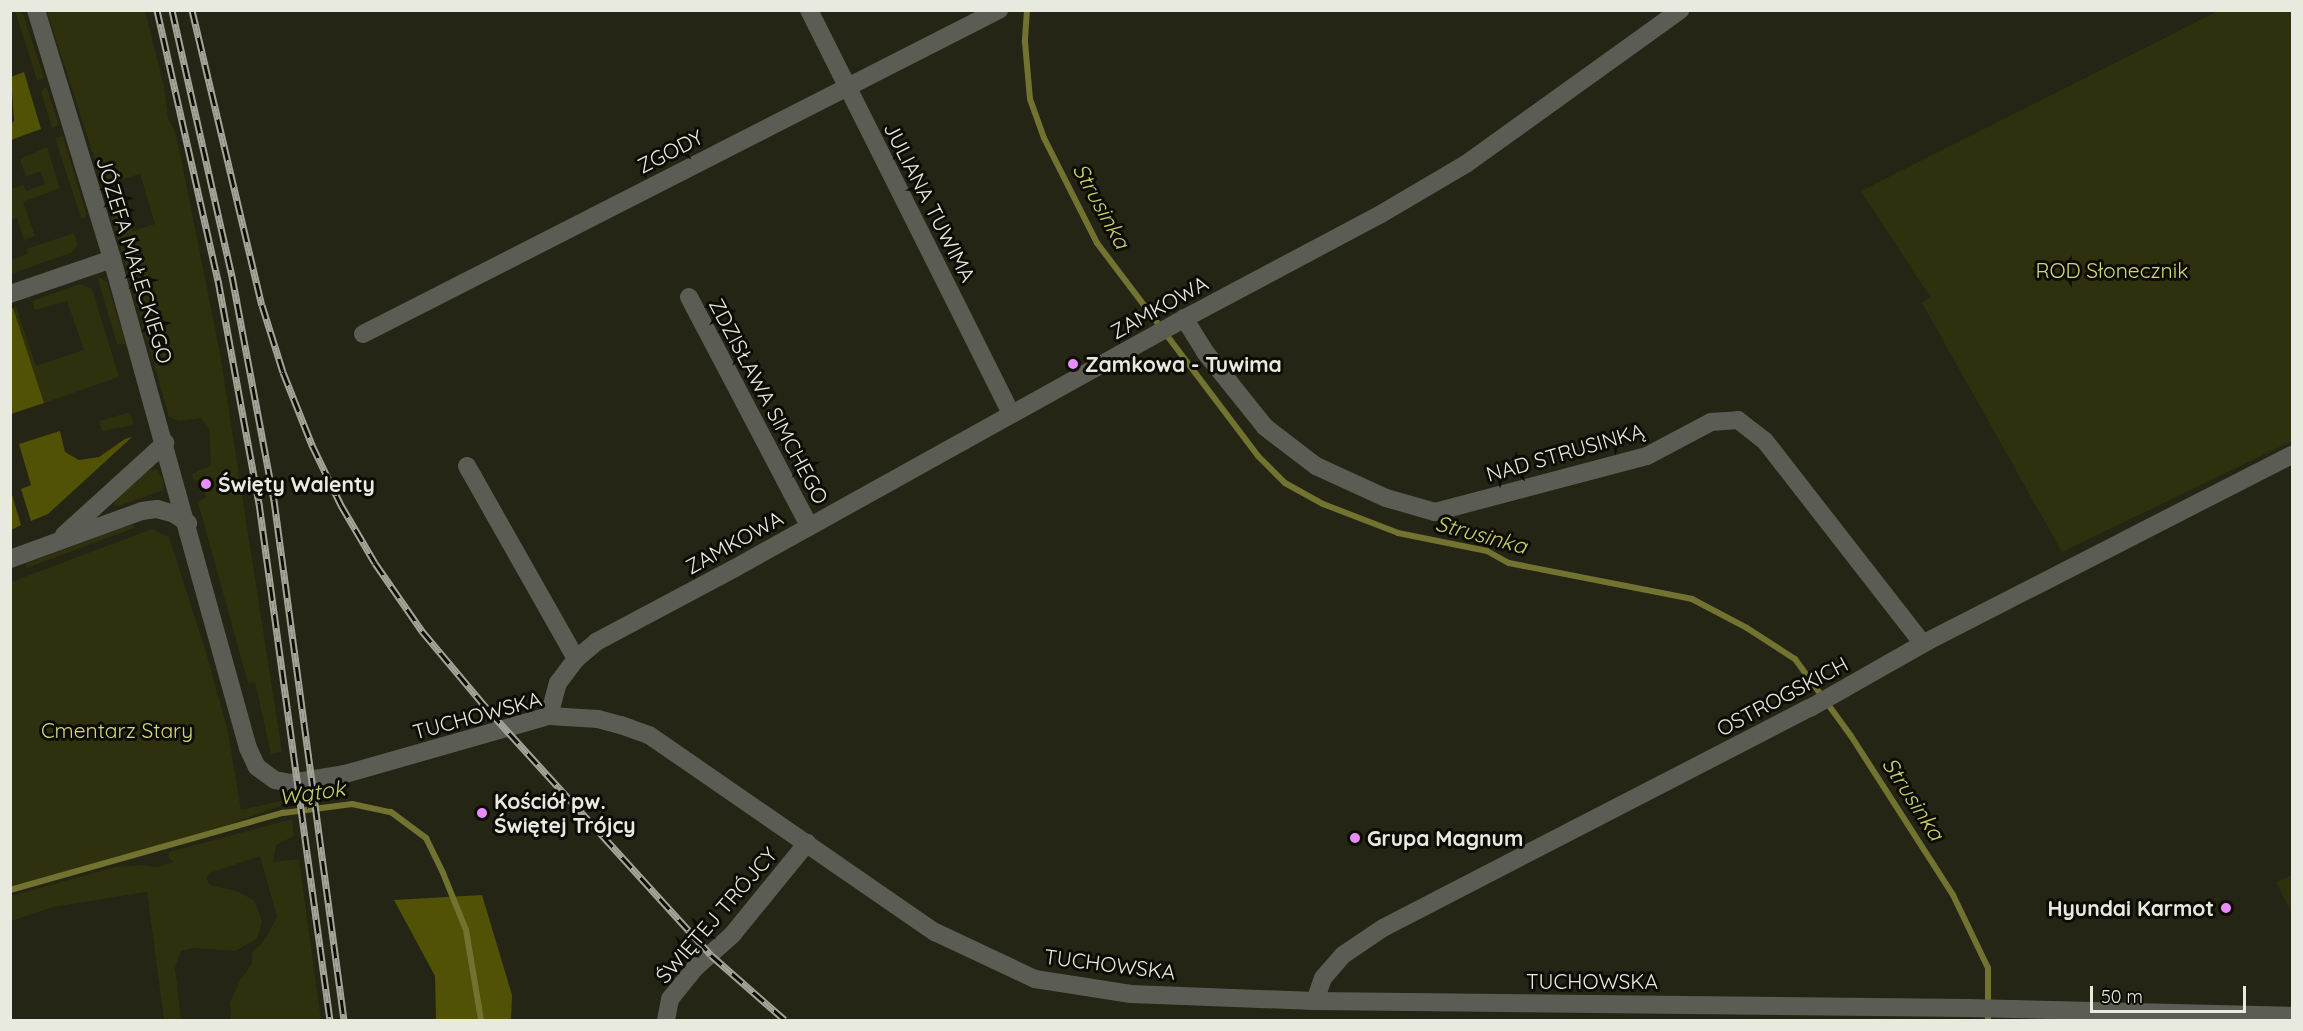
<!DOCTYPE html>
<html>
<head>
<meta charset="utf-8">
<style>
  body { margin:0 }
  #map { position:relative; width:2303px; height:1031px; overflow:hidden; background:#242514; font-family:Quicksand,sans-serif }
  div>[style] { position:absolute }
  .green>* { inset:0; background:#2f300d }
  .forest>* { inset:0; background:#515205 }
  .stream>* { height:6px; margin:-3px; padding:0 3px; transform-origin:3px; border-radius:3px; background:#727330 }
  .minor>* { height:18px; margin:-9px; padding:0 9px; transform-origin:9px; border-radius:9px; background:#5b5c53 }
  .rail>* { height:7px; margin-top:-3.5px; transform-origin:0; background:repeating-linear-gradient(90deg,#0d0d06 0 14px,#a4a598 0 28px); box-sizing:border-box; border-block:2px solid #a4a598 }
  .dots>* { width:16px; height:16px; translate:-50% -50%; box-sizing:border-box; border:3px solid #0d0d06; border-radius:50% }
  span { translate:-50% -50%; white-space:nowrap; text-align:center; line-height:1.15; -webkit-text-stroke:6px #0d0d06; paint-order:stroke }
  .street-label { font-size:21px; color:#e9eadf }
  .park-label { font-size:21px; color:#d5d777 }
  .poi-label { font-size:21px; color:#e9eadf; font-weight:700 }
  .left { translate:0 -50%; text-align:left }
  .right { translate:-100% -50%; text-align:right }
  .water-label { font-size:22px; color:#cdcf6f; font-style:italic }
  .frame { position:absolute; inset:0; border:12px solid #e9eadf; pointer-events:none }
  .scale { position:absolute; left:2090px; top:986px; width:156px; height:27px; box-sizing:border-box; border:3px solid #e9eadf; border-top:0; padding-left:8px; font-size:18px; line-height:21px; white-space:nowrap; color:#e9eadf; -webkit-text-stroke:4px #0d0d06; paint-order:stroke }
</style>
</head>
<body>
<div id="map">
  <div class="green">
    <div style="clip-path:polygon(15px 11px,20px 11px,24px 16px,44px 78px,41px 79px,37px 80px)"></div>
    <div style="clip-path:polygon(47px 11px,145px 11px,164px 87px,168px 118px,175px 132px,182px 163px,220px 353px,282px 752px,271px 754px,255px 682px,248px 683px,198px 502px,206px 497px,198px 480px,194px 481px,192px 474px,211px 465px,209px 428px,201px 418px,179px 421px,169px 417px,109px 208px,116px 202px,122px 202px,133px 231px,155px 224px,140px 174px,118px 180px,114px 186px,103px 185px)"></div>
    <div style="clip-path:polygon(2218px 11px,2292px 11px,2292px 441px,2062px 552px,1922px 303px,1930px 297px,1861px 191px)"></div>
    <div style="clip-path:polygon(44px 88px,47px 88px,59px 125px,52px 128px,41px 92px)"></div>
    <div style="clip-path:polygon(63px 136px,87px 216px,84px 218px,81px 218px,55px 138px)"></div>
    <div style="clip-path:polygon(47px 147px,60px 188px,23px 202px,35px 236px,24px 240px,17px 218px,11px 220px,11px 197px,13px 196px,11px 189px,23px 185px,26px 191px,45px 184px,40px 171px,26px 177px,20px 159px)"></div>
    <div style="clip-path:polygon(74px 233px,78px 245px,73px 252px,11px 274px,11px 260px,28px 254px,26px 249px)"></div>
    <div style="clip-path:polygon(97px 276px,107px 282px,126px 344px,117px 344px)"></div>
    <div style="clip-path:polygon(80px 284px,92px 289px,119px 377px,44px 403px,13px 308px,16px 307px,36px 366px,84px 350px,67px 301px,35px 310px,32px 301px)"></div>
    <div style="clip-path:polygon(130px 412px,134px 425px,102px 431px,99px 421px)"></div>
    <div style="clip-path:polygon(157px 469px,164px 482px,163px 490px,119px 506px,114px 505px,115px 500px,149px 470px)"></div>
    <div style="clip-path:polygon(133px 524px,134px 528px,27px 568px,25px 564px)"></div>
    <div style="clip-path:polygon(152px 529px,169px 537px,206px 652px,228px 732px,241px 810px,289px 799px,289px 803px,225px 826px,11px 887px,11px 582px)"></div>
    <div style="clip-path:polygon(292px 819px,294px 836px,276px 845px,273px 862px,299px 859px,321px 1020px,231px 1020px,230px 1003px,239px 982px,252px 964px,252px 953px,267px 937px,277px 917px,260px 856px,210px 873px,206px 878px,210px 885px,239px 892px,255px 901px,262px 922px,257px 939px,235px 951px,194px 948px,181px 951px,175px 967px,181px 1020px,164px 1020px,147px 892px,53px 907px,11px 921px,11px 896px,115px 867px,141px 865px,157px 867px,174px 862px,168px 858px,169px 852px)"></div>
    <div style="clip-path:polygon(2292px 875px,2292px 913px,2276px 882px)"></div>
  </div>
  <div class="forest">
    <div style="clip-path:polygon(24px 72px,41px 129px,11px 140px,11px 124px,14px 121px,11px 77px)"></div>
    <div style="clip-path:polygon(13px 308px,44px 403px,11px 414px,10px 309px)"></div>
    <div style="clip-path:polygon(60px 431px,65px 452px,79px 460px,99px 457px,125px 439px,132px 437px,48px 514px,31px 521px,21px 489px,31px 485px,19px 444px)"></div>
    <div style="clip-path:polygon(10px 488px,21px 525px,11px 530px,10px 530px)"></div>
    <div style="clip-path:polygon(482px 895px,512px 995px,511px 1020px,436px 1020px,435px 976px,394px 900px)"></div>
  </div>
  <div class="stream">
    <div style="left:1027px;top:10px;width:32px;rotate:94deg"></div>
    <div style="left:1025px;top:42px;width:57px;rotate:85deg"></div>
    <div style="left:1030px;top:99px;width:41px;rotate:70.3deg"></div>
    <div style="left:1044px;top:138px;width:118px;rotate:63.2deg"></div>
    <div style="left:1097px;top:243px;width:267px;rotate:52.9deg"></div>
    <div style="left:1258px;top:456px;width:38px;rotate:45deg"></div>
    <div style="left:1285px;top:483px;width:43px;rotate:28.9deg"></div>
    <div style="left:1323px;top:504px;width:80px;rotate:21.1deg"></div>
    <div style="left:1398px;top:533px;width:91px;rotate:11.4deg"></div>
    <div style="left:1487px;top:551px;width:25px;rotate:29deg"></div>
    <div style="left:1509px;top:563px;width:187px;rotate:11.1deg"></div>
    <div style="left:1692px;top:599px;width:62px;rotate:27.8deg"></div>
    <div style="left:1747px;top:628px;width:57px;rotate:32.9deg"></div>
    <div style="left:1795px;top:659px;width:95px;rotate:54deg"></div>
    <div style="left:1851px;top:736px;width:189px;rotate:57.3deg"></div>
    <div style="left:1953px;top:895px;width:81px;rotate:64.4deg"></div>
    <div style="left:1988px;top:968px;width:52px;rotate:90deg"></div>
    <div style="left:10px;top:890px;width:284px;rotate:-15.8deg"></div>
    <div style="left:283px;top:813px;width:70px;rotate:-7.4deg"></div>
    <div style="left:352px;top:804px;width:40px;rotate:12deg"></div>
    <div style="left:391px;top:812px;width:44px;rotate:36.6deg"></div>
    <div style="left:426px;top:838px;width:39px;rotate:64deg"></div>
    <div style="left:443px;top:873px;width:61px;rotate:68deg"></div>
    <div style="left:466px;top:930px;width:91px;rotate:80.5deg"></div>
  </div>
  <div class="minor">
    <div style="left:36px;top:10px;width:260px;rotate:73deg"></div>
    <div style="left:112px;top:259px;width:508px;rotate:74.46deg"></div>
    <div style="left:248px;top:748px;width:21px;rotate:65deg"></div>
    <div style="left:257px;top:767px;width:22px;rotate:36deg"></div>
    <div style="left:275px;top:780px;width:16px;rotate:11deg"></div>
    <div style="left:291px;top:783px;width:55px;rotate:-9.5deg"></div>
    <div style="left:345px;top:774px;width:212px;rotate:-15.9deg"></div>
    <div style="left:549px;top:716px;width:49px;rotate:3.5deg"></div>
    <div style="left:598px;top:719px;width:24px;rotate:15deg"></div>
    <div style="left:621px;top:725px;width:30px;rotate:20deg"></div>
    <div style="left:649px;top:735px;width:347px;rotate:34.6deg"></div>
    <div style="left:935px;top:932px;width:110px;rotate:25.2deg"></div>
    <div style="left:1035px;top:979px;width:97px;rotate:8.9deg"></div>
    <div style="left:1131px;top:994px;width:184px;rotate:2.2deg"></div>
    <div style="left:1315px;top:1001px;width:653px;rotate:0.61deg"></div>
    <div style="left:1968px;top:1008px;width:324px;rotate:1.4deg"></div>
    <div style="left:809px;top:10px;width:452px;rotate:63.4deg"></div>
    <div style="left:10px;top:294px;width:108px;rotate:-18.9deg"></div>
    <div style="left:689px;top:297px;width:259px;rotate:62.3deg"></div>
    <div style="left:1184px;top:318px;width:40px;rotate:58deg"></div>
    <div style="left:1205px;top:352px;width:96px;rotate:51.3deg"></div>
    <div style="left:1265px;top:427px;width:64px;rotate:37.4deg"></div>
    <div style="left:1316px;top:466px;width:77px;rotate:24.6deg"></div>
    <div style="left:1386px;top:498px;width:51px;rotate:15.9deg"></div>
    <div style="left:1435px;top:512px;width:219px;rotate:-14.8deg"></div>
    <div style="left:1647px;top:456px;width:72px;rotate:-28deg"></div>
    <div style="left:1711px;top:422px;width:27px;rotate:-4deg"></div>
    <div style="left:1738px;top:420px;width:34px;rotate:38deg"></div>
    <div style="left:1765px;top:441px;width:257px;rotate:52.1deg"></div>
    <div style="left:363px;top:334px;width:714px;rotate:-27deg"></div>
    <div style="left:467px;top:466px;width:222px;rotate:60.5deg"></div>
    <div style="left:64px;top:535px;width:137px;rotate:-42.3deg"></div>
    <div style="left:10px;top:559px;width:140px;rotate:-20deg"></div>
    <div style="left:142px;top:511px;width:15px;rotate:-8deg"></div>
    <div style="left:157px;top:509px;width:18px;rotate:16deg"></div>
    <div style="left:174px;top:514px;width:17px;rotate:33deg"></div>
    <div style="left:549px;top:716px;width:34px;rotate:-75deg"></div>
    <div style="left:558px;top:683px;width:30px;rotate:-53deg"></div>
    <div style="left:576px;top:659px;width:26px;rotate:-40deg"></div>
    <div style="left:596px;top:642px;width:157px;rotate:-28deg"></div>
    <div style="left:735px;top:568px;width:504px;rotate:-29.05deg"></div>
    <div style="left:1176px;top:323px;width:232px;rotate:-28deg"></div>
    <div style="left:1381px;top:214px;width:99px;rotate:-30.5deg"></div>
    <div style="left:1466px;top:164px;width:264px;rotate:-35.7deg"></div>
    <div style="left:1315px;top:1001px;width:24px;rotate:-71deg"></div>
    <div style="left:1323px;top:978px;width:30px;rotate:-49deg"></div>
    <div style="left:1343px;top:955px;width:48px;rotate:-34deg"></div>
    <div style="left:1383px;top:928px;width:480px;rotate:-27.3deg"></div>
    <div style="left:1810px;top:708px;width:136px;rotate:-29.6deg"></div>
    <div style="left:1928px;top:641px;width:409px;rotate:-27.1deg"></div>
    <div style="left:666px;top:1020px;width:21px;rotate:-79deg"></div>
    <div style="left:670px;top:999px;width:40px;rotate:-51deg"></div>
    <div style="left:695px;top:968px;width:50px;rotate:-41.7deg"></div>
    <div style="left:732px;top:935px;width:119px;rotate:-50.8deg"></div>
  </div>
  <div class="rail">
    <div style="left:157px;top:10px;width:277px;rotate:77.3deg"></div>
    <div style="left:218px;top:280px;width:227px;rotate:79.6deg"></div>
    <div style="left:259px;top:503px;width:522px;rotate:82.18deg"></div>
    <div style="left:172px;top:10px;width:273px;rotate:77.3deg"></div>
    <div style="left:232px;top:276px;width:228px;rotate:79.4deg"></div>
    <div style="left:274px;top:500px;width:525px;rotate:82.33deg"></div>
    <div style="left:192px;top:10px;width:303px;rotate:76.7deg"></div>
    <div style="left:262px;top:305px;width:70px;rotate:72.6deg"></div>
    <div style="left:283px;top:372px;width:79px;rotate:68.3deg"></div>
    <div style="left:312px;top:445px;width:67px;rotate:64.2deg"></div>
    <div style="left:341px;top:505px;width:67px;rotate:59.6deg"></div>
    <div style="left:375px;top:563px;width:83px;rotate:55.3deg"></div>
    <div style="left:422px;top:631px;width:106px;rotate:50deg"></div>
    <div style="left:490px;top:712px;width:328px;rotate:47.7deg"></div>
    <div style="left:711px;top:955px;width:98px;rotate:41.3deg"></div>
  </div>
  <div class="dots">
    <div style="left:1073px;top:364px;background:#e98dfe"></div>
    <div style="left:206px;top:484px;background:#e98dfe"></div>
    <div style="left:482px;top:813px;background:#e98dfe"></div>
    <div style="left:1355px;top:838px;background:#e98dfe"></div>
    <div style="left:2226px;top:908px;background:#e98dfe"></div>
  </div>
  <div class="street-label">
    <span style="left:670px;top:151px;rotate:-27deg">ZGODY</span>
    <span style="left:930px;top:202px;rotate:63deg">JULIANA TUWIMA</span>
    <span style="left:135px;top:260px;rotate:73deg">JÓZEFA MAŁECKIEGO</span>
    <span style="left:1159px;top:307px;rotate:-29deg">ZAMKOWA</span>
    <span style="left:769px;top:401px;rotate:62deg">ZDZISŁAWA SIMCHEGO</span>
    <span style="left:1565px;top:452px;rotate:-16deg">NAD STRUSINKĄ</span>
    <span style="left:734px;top:542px;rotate:-29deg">ZAMKOWA</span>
    <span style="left:1782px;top:696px;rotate:-28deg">OSTROGSKICH</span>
    <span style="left:477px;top:715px;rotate:-15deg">TUCHOWSKA</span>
    <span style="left:716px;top:915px;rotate:-49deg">ŚWIĘTEJ TRÓJCY</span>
    <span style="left:1110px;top:964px;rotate:7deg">TUCHOWSKA</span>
    <span style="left:1592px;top:981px">TUCHOWSKA</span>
  </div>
  <div class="park-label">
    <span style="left:2112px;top:270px">ROD Słonecznik</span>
    <span style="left:117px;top:730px">Cmentarz Stary</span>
  </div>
  <div class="poi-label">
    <span class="left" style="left:1085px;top:364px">Zamkowa - Tuwima</span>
    <span class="left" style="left:218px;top:484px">Święty Walenty</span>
    <span class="left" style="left:494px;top:813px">Kościół pw.<br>Świętej Trójcy</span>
    <span class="left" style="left:1367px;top:838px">Grupa Magnum</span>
    <span class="right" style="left:2214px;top:908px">Hyundai Karmot</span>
  </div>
  <div class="water-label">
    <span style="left:1101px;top:206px;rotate:61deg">Strusinka</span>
    <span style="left:1481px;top:535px;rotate:15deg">Strusinka</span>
    <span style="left:312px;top:793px;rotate:-8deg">Wątok</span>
    <span style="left:1913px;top:799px;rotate:57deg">Strusinka</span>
  </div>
  <div class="frame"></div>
  <div class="scale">50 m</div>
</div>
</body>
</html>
